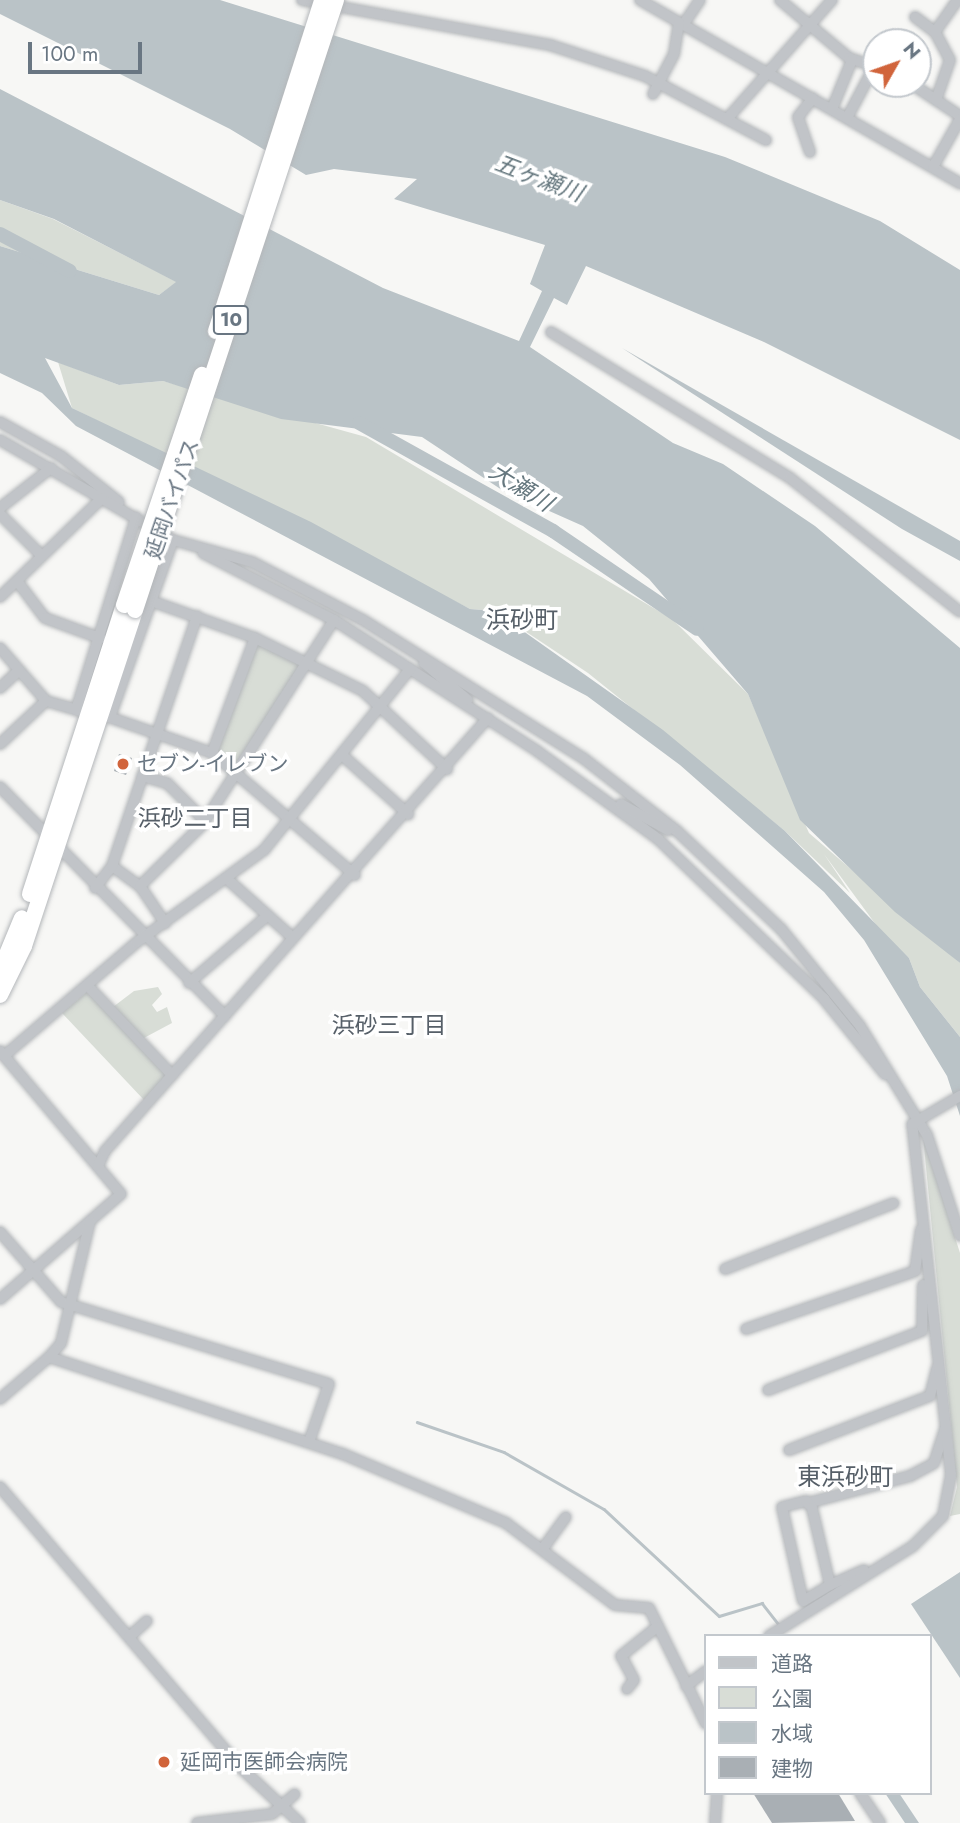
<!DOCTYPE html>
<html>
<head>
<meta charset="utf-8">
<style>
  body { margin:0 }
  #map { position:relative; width:960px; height:1823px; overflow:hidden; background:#f7f7f5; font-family:Jost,"Noto Sans JP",sans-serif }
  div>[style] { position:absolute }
  .green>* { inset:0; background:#d8ddd6 }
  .water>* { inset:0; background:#bac3c7 }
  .stream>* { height:2.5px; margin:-1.25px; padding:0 1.25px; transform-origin:1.25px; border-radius:1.25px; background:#bac3c7 }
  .river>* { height:14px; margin:-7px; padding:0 7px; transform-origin:7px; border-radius:7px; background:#bac3c7 }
  .building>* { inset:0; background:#a9afb4 }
  .roads { filter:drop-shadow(0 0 2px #b4b7ba) drop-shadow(0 0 2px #b4b7ba) }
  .minor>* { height:10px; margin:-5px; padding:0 5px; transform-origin:5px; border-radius:5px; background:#c1c4c8 }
  .highway>* { height:16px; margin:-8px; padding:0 8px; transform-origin:8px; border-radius:8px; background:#fff }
  .bridges { filter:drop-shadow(0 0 2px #b4b7ba) drop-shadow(0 0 2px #b4b7ba) }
  .highway-bridge>* { height:16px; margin:-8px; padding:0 8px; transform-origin:8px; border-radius:8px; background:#fff }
  .dots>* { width:19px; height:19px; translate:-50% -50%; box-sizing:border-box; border:4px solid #fff; border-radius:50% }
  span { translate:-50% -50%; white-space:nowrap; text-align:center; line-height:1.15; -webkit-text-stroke:7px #fff; paint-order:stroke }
  .shield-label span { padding:2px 5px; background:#fff; border:2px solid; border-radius:5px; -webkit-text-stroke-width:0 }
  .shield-label { font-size:19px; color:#697682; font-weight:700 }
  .street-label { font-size:21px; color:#697682 }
  .poi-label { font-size:21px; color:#697682 }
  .left { translate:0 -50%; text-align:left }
  .water-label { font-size:23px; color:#65777e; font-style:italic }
  .neighbourhood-label { font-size:23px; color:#565f68 }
  .quarter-label { font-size:24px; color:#565f68 }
  .legend { position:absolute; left:704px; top:1634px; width:228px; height:161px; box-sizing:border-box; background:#fff; border:2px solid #c3c8cd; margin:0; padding:9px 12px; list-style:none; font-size:21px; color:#697682 }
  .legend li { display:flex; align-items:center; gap:14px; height:35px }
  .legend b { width:35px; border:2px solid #c3c8cd }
  .north { position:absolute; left:862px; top:28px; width:70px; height:70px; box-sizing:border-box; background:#fff; border:2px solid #c3c8cd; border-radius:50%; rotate:50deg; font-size:19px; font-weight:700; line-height:28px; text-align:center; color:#697682 }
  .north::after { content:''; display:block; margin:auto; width:24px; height:32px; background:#d1643b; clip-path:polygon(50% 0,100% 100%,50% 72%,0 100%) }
  .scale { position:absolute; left:28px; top:42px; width:114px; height:32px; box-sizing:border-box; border:4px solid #697682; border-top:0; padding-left:9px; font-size:21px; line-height:24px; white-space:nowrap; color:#697682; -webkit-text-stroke:5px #fff; paint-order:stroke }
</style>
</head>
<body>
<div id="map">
  <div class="green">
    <div style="clip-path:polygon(0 200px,53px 219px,177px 282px,159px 295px,0 246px)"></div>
    <div style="clip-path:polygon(58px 362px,119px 385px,163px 381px,366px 437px,672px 619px,748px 694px,809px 833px,960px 963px,960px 1037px,920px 987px,909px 958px,882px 933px,824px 854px,850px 893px,785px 831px,588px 673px,495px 611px,470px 609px,72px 408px)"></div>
    <div style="clip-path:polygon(258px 644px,303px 665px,240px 766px,216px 751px)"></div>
    <div style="clip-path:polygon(158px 987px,162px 994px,152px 1005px,157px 1012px,167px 1007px,172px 1023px,142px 1039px,113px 1007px,134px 991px)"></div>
    <div style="clip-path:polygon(87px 992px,166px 1075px,144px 1100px,62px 1013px)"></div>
    <div style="clip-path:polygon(923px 1136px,960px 1253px,960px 1514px,950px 1516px,957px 1487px)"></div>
  </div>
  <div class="water">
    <div style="clip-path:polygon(0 0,220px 0,725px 157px,880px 221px,960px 270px,960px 440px,764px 342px,586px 266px,567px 305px,554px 298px,530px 347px,673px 443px,723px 464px,815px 526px,960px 648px,960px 963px,895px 912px,800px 820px,748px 694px,649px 579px,583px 526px,502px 490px,422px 437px,281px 419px,163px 381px,119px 385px,45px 358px,72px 408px,311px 522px,470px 609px,495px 611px,663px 730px,785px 831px,909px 958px,920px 987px,960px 1037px,960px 1116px,947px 1076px,864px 940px,824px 892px,680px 765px,587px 696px,76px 426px,42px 393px,0 373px,0 246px,159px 295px,176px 282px,54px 219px,0 200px,0 89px,383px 288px,519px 341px,542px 291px,530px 284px,545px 245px,394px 199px,417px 179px,334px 169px,306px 175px,230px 129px,0 14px)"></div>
    <div style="clip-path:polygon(622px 348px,960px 541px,960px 561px,902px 529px)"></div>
    <div style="clip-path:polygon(960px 1572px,960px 1678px,911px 1604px)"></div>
    <div style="clip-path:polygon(885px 1793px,899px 1793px,919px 1823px,905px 1823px)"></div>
  </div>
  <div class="stream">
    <div style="left:417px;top:1422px;width:92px;rotate:19deg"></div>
    <div style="left:504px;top:1452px;width:115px;rotate:29.7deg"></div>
    <div style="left:604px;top:1509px;width:157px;rotate:42.9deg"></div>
    <div style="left:719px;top:1616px;width:45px;rotate:-16.8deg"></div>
    <div style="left:762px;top:1603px;width:29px;rotate:52deg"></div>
  </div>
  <div class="river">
    <div style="left:0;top:234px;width:79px;rotate:27.9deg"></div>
    <div style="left:359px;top:423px;width:222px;rotate:29.1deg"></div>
    <div style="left:553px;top:531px;width:174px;rotate:34.2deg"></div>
  </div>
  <div class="building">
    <div style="clip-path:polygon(119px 754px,132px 758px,126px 775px,114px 771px)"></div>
    <div style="clip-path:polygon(753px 1793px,838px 1793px,855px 1821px,772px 1823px)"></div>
  </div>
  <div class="roads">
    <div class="minor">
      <div style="left:302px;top:0;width:252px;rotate:10.3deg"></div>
      <div style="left:550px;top:45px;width:100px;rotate:18.1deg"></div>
      <div style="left:645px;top:76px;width:137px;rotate:27.9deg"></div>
      <div style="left:640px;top:0;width:369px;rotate:29.8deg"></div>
      <div style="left:780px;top:0;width:90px;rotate:40deg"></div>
      <div style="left:849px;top:58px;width:28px;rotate:18deg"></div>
      <div style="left:915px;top:17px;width:25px;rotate:37deg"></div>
      <div style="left:683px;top:25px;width:30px;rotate:-56deg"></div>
      <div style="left:912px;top:84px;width:58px;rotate:33.7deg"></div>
      <div style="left:653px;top:94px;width:45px;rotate:-62.3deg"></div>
      <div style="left:674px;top:54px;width:31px;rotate:-81deg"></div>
      <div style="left:936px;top:100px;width:42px;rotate:-70.7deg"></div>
      <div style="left:950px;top:60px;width:32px;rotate:-118deg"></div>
      <div style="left:935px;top:32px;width:39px;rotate:-55deg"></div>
      <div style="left:832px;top:109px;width:53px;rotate:-67.8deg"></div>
      <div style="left:847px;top:118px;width:58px;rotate:-62.1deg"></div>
      <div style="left:727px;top:119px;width:159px;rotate:-48.6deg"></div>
      <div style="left:810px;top:152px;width:37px;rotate:-109deg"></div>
      <div style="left:798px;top:117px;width:24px;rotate:-52deg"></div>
      <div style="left:933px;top:167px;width:55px;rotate:-60.6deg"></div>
      <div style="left:551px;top:332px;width:280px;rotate:31.4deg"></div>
      <div style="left:790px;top:478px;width:216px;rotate:38.2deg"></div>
      <div style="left:0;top:422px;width:70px;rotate:29.1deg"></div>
      <div style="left:61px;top:456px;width:74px;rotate:38.4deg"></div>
      <div style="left:0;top:440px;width:200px;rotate:30deg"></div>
      <div style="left:173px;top:540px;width:82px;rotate:15.6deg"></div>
      <div style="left:252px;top:562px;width:125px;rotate:27.6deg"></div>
      <div style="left:363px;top:620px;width:260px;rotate:32.1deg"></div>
      <div style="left:583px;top:758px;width:119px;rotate:37.8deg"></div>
      <div style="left:677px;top:831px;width:143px;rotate:43.3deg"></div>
      <div style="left:781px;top:929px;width:125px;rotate:50.8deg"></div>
      <div style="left:860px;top:1026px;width:128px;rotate:58.4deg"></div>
      <div style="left:927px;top:1135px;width:106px;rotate:71.9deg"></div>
      <div style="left:0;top:508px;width:65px;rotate:-38.1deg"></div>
      <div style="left:0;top:514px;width:59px;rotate:45deg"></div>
      <div style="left:203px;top:553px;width:147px;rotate:27.1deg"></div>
      <div style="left:334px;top:620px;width:242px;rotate:32.8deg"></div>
      <div style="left:537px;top:751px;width:150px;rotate:36deg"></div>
      <div style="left:658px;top:839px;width:231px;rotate:43.9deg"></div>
      <div style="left:824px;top:999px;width:97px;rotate:50.9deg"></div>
      <div style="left:17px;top:581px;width:46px;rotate:52.9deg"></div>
      <div style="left:45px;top:618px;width:59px;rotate:20deg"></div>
      <div style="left:0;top:597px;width:142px;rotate:-44.1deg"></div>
      <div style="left:151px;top:601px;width:110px;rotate:19.6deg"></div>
      <div style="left:255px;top:638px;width:120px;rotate:26.1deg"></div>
      <div style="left:363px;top:691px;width:115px;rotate:42.9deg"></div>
      <div style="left:0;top:648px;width:70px;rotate:49deg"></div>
      <div style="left:46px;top:701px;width:35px;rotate:16deg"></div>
      <div style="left:424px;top:663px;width:57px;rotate:40.1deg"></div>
      <div style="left:0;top:688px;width:26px;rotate:-43deg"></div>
      <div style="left:76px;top:710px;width:202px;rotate:-72.7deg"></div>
      <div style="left:100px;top:714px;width:119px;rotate:19.2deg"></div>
      <div style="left:212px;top:753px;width:188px;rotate:40.5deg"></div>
      <div style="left:110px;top:717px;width:188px;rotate:-70.4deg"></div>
      <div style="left:0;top:744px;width:63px;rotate:-43.1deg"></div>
      <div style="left:212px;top:753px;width:123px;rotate:-69.5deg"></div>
      <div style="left:342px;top:755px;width:89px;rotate:41.8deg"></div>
      <div style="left:142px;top:776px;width:26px;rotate:16deg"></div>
      <div style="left:167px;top:783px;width:54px;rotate:45deg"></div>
      <div style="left:0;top:787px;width:321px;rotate:45.5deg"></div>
      <div style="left:621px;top:804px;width:54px;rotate:29deg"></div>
      <div style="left:112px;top:866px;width:34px;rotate:36deg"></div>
      <div style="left:140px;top:886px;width:45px;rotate:56deg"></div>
      <div style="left:226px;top:878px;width:90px;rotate:41.8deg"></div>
      <div style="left:140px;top:886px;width:88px;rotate:-44.5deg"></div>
      <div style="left:203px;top:824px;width:242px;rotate:-57.3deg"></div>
      <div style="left:95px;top:888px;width:28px;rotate:-52deg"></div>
      <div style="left:112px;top:866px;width:264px;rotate:-71.2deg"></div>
      <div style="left:189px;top:983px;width:104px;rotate:-40.7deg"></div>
      <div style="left:87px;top:985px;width:124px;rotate:46.6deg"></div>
      <div style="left:0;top:1051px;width:187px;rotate:49.8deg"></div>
      <div style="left:121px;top:1194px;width:160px;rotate:139deg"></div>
      <div style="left:4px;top:1056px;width:175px;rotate:-40.6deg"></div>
      <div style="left:137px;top:942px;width:157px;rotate:-35.9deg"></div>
      <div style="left:264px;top:850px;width:233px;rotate:-51.1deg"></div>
      <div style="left:98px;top:1166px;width:17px;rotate:-65deg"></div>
      <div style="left:105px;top:1151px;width:578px;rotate:-48.51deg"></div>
      <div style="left:0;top:1232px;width:93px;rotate:48.9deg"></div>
      <div style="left:61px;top:1302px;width:280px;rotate:17deg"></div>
      <div style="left:329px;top:1384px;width:61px;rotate:109deg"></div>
      <div style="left:725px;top:1269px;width:181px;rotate:-21.3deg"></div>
      <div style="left:746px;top:1329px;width:179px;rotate:-18.9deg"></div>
      <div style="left:915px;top:1271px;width:42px;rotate:-81.9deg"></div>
      <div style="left:49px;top:1357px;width:18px;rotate:-49deg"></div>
      <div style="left:61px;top:1343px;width:125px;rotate:-76.6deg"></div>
      <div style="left:768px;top:1390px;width:165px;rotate:-21deg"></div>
      <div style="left:922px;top:1331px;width:46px;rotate:-88.8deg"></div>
      <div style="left:0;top:1399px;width:65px;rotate:-40.6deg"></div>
      <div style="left:49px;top:1357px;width:310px;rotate:18.3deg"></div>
      <div style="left:343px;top:1454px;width:177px;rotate:22.9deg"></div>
      <div style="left:506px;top:1523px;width:136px;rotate:37deg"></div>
      <div style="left:615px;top:1605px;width:34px;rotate:5deg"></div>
      <div style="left:649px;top:1608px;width:129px;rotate:63.8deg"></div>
      <div style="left:789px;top:1450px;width:151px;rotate:-21deg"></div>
      <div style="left:930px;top:1396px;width:29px;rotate:-76deg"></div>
      <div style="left:0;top:1487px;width:367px;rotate:49.4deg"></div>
      <div style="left:239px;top:1766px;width:83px;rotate:43.1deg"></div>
      <div style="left:808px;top:1503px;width:106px;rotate:-14.8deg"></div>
      <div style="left:910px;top:1476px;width:27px;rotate:-28deg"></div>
      <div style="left:934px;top:1463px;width:38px;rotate:-72deg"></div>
      <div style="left:544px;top:1547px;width:37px;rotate:-54deg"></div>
      <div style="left:830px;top:1585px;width:31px;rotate:149deg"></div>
      <div style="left:803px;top:1601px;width:96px;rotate:-102.6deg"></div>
      <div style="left:782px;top:1507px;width:25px;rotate:-14deg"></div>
      <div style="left:806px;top:1501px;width:9px;rotate:49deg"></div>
      <div style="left:812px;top:1508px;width:79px;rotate:76.8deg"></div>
      <div style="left:830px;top:1585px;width:37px;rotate:-24deg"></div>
      <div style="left:769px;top:1636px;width:170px;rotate:-32deg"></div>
      <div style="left:913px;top:1546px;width:42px;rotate:-45deg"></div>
      <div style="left:943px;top:1516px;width:42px;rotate:-79deg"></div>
      <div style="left:951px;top:1475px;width:353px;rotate:-96.3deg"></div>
      <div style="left:912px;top:1124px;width:56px;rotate:-30.3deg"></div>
      <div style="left:129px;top:1637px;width:24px;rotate:-42deg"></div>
      <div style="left:686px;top:1686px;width:25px;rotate:-37deg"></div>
      <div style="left:627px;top:1689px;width:11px;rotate:-52deg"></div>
      <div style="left:634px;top:1680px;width:27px;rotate:-118deg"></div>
      <div style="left:621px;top:1656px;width:46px;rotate:-38.9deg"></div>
      <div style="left:860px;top:1793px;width:36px;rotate:56deg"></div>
      <div style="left:197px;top:1823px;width:76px;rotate:-6.8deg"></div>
      <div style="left:272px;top:1814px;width:30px;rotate:-41deg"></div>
      <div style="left:715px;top:1823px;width:30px;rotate:-86deg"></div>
    </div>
    <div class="highway">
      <div style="left:30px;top:894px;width:304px;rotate:-72deg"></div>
      <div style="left:0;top:971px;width:57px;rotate:-67.5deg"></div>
      <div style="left:0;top:995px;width:55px;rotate:-63.9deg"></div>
      <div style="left:24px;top:946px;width:354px;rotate:-71.7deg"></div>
    </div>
  </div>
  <div class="bridges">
    <div class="highway-bridge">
      <div style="left:216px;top:331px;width:348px;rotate:-72.2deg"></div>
      <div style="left:124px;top:605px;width:243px;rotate:-71.3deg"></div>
      <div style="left:135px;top:610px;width:642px;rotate:-71.76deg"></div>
    </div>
  </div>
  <div class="dots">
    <div style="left:123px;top:764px;background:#d1643b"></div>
    <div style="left:164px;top:1762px;background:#d1643b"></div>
  </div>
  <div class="shield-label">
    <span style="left:231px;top:320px">10</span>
  </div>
  <div class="street-label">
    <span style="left:172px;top:499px;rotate:-71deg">延岡バイパス</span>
  </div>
  <div class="poi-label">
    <span class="left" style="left:137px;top:764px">セブン-イレブン</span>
    <span class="left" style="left:180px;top:1762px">延岡市医師会病院</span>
  </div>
  <div class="water-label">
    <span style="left:539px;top:178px;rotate:21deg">五ヶ瀬川</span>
    <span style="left:521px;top:487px;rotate:32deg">大瀬川</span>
  </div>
  <div class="neighbourhood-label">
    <span style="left:195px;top:818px">浜砂二丁目</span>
    <span style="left:389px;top:1025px">浜砂三丁目</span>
  </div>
  <div class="quarter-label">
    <span style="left:522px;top:620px">浜砂町</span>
    <span style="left:845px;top:1477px">東浜砂町</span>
  </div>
  <ul class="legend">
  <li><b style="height:9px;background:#c1c4c8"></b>道路</li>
  <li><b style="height:19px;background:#d8ddd6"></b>公園</li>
  <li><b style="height:19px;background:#bac3c7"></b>水域</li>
  <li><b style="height:19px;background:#a9afb4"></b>建物</li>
  </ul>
  <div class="north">N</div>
  <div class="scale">100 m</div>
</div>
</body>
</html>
